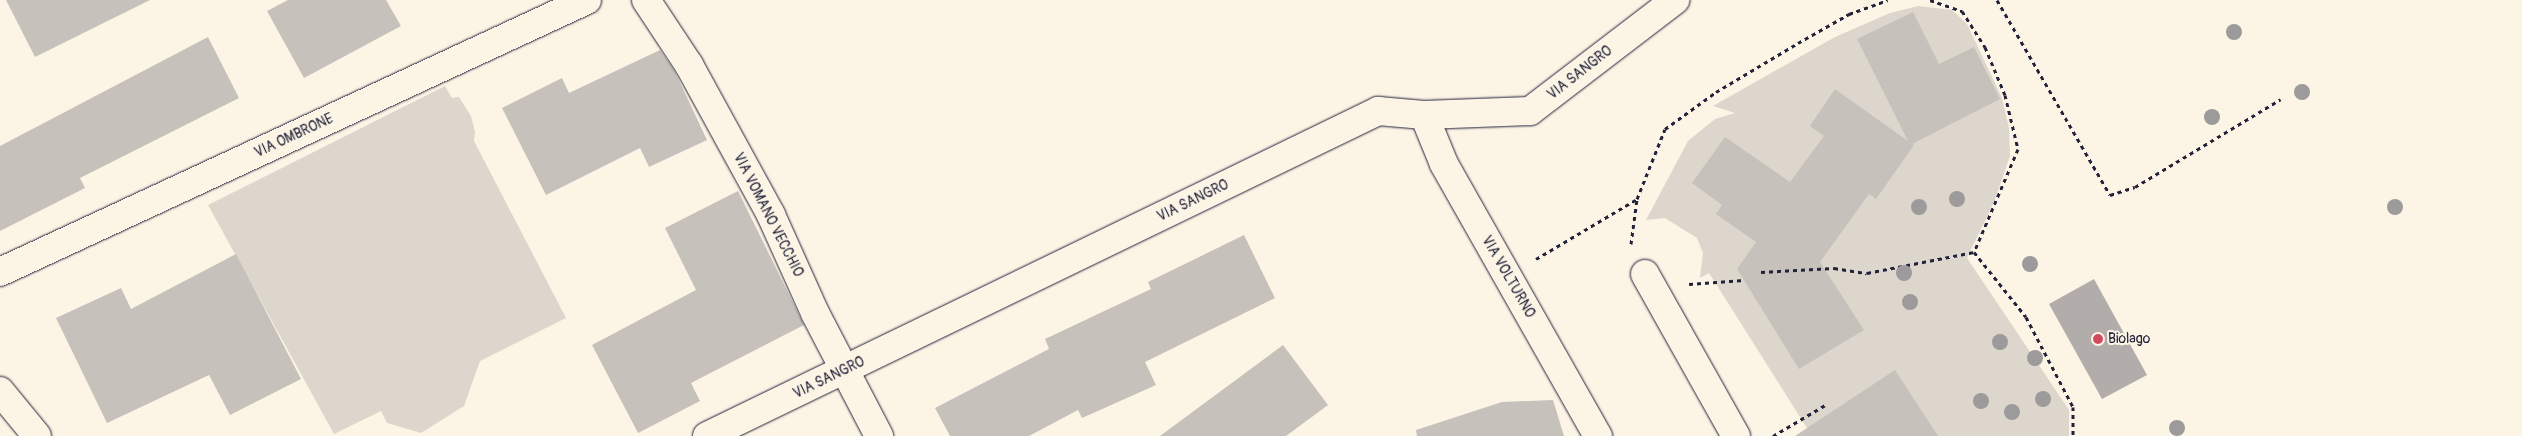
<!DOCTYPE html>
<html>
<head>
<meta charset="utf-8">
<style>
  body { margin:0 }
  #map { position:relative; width:2522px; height:436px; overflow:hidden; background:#fcf5e5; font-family:Pangolin,sans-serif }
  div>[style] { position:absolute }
  .green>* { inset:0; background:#dcd6cc }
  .water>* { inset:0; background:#b2adab }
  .building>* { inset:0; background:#c6c1bb }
  .path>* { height:3px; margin-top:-1.5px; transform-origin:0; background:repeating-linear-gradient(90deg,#22223b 0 4px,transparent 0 8px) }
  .roads { filter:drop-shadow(0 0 1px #22223b) drop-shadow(0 0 1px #22223b) }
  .minor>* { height:28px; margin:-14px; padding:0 14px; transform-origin:14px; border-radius:14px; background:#fcf5e5 }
  .trees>* { width:16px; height:16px; margin:-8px; border-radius:50%; background:#9d9a9b }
  .dots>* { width:14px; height:14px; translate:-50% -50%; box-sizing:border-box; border:2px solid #fcf5e5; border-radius:50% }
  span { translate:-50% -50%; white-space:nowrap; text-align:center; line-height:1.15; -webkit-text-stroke:4px #fcf5e5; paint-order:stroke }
  .street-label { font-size:14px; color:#22223b }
  .poi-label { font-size:14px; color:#22223b }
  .left { translate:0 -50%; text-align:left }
</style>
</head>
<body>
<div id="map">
  <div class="green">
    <div style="clip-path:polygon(1918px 6px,1952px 10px,1967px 24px,2002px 98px,2009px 128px,2010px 156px,1994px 202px,1967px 258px,2069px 410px,2069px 436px,1812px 436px,1709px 273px,1700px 278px,1703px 253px,1697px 238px,1665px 218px,1646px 220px,1688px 141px,1715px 119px,1735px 113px,1713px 106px,1835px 37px,1890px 13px)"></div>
    <div style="clip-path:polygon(445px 86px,452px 98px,459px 97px,471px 116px,475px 132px,474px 141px,566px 318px,480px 361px,464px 406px,421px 433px,387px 423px,381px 411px,334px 434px,208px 205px)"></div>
  </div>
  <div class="water">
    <div style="clip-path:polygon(2094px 279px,2147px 375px,2102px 399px,2049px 304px)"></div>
  </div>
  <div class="building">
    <div style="clip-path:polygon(6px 0,150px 0,35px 57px)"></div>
    <div style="clip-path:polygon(288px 0,386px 0,401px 26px,304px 78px,267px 11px)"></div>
    <div style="clip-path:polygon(1913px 12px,1939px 64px,1974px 47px,2000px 99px,1912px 144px,1914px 145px,1876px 199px,1869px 194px,1820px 262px,1864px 330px,1799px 369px,1737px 269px,1756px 242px,1716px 214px,1722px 205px,1692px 183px,1725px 137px,1790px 182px,1824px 136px,1810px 126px,1835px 89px,1908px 141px,1857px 39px)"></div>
    <div style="clip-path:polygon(208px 37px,239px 98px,80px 178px,85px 188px,0 231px,0 146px)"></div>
    <div style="clip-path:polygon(660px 50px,674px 70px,707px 140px,649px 167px,640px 148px,546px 195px,502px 108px,562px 78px,569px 93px)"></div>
    <div style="clip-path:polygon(738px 191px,804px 325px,691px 383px,700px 401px,638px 433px,592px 345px,696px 290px,665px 228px)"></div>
    <div style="clip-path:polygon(1244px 235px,1275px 298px,1145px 362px,1156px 385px,1082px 418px,1078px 410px,1029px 436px,950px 436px,935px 408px,1049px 349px,1045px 339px,1151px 289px,1148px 282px)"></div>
    <div style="clip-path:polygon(236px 254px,301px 379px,230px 415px,209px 375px,107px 423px,56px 318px,121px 288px,131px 309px)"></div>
    <div style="clip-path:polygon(1283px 345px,1328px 405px,1286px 436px,1160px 436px)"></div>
    <div style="clip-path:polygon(1895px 370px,1938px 436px,1795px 436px)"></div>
    <div style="clip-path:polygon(1553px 400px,1564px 436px,1417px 436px,1416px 430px,1502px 402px)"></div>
  </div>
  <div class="path">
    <div style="left:1930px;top:0;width:34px;rotate:19deg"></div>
    <div style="left:1962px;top:11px;width:43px;rotate:57.4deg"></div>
    <div style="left:1985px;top:47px;width:52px;rotate:67.4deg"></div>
    <div style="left:2005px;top:95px;width:56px;rotate:76.5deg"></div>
    <div style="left:2018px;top:149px;width:112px;rotate:113.1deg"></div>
    <div style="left:1974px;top:252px;width:83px;rotate:51.3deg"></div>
    <div style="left:2026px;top:317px;width:102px;rotate:62.4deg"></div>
    <div style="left:2073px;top:407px;width:29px;rotate:90deg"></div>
    <div style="left:1997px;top:0;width:225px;rotate:59.9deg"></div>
    <div style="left:2110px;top:195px;width:26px;rotate:-18deg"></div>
    <div style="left:2135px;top:187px;width:170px;rotate:-31.1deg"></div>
    <div style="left:1631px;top:244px;width:45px;rotate:-82.4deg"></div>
    <div style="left:1536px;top:259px;width:117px;rotate:-30.7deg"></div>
    <div style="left:1637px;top:199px;width:75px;rotate:-68.2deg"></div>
    <div style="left:1665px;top:129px;width:63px;rotate:-36deg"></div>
    <div style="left:1716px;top:92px;width:96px;rotate:-30.9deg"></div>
    <div style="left:1798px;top:43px;width:59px;rotate:-29.6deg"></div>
    <div style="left:1849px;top:14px;width:41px;rotate:-19.7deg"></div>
    <div style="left:1761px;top:272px;width:73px;rotate:-3.1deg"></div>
    <div style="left:1834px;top:268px;width:33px;rotate:9deg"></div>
    <div style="left:1867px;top:273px;width:109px;rotate:-11.1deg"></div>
    <div style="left:1689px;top:284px;width:55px;rotate:-4.2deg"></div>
    <div style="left:1773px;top:436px;width:63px;rotate:-30.7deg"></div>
  </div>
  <div class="roads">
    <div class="minor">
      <div style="left:646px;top:0;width:78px;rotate:56.5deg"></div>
      <div style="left:689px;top:65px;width:171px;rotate:61.3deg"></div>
      <div style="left:771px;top:215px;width:107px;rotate:65.8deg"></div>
      <div style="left:815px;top:313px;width:139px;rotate:62.5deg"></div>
      <div style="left:1424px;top:115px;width:53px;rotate:67.8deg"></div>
      <div style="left:1444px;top:164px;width:313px;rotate:60.5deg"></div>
      <div style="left:0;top:272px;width:647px;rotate:-24.86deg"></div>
      <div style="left:1645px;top:274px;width:186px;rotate:60.7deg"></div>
      <div style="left:0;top:391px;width:58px;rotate:50.6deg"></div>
      <div style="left:707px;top:436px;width:746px;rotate:-25.84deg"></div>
      <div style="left:1378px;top:111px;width:46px;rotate:5deg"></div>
      <div style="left:1424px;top:115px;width:106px;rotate:-2.2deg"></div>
      <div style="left:1530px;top:111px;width:183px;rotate:-37.4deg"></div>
    </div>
  </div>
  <div class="trees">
    <div style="left:2234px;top:32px"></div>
    <div style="left:2302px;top:92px"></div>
    <div style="left:2212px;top:117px"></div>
    <div style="left:1957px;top:199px"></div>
    <div style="left:1919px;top:207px"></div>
    <div style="left:2395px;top:207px"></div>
    <div style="left:2030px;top:264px"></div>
    <div style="left:1904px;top:273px"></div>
    <div style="left:1910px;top:302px"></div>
    <div style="left:2000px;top:342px"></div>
    <div style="left:2035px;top:358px"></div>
    <div style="left:2043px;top:399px"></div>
    <div style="left:1981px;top:401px"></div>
    <div style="left:2012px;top:412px"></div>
    <div style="left:2177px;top:428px"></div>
  </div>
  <div class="dots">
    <div style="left:2098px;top:339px;background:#d1495b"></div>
  </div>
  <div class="street-label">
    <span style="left:1580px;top:73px;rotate:-38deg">VIA SANGRO</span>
    <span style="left:294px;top:136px;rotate:-25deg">VIA OMBRONE</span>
    <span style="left:1193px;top:201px;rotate:-26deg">VIA SANGRO</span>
    <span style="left:768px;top:215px;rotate:63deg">VIA VOMANO VECCHIO</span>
    <span style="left:1508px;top:277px;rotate:60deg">VIA VOLTURNO</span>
    <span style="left:829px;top:378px;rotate:-26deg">VIA SANGRO</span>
  </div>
  <div class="poi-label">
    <span class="left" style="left:2108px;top:339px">Biolago</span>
  </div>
</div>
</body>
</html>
